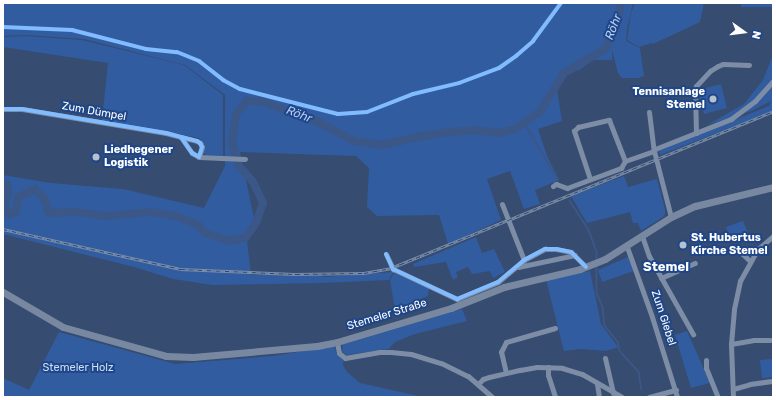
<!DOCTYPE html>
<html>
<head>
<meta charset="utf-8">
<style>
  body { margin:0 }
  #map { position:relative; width:776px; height:400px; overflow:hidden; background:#364c70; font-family:Rubik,sans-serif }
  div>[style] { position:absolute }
  .green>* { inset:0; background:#325ca0 }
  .stream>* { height:1.5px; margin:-0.75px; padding:0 0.75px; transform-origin:0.75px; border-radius:0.75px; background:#3b5787 }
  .river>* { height:8px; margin:-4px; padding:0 4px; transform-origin:4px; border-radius:4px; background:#3b5787 }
  .minor>* { height:5px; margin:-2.5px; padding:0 2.5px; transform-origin:2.5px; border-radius:2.5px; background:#7d8da6 }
  .secondary>* { height:7px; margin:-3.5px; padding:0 3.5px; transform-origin:3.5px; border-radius:3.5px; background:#7988a1 }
  .rail>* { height:3px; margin-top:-1.5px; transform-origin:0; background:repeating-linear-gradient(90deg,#1e4689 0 4.5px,#7d8da4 0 9px); box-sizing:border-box; border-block:1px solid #7d8da4 }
  .cycleway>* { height:4px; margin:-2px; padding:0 2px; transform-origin:2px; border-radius:2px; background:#80bcff }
  .dots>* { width:11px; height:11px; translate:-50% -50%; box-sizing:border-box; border:2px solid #1e4689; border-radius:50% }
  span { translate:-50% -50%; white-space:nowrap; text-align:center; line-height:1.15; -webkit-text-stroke:4px #1e4689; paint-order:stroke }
  .poi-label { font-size:11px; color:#fff; font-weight:700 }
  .right { translate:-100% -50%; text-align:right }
  .left { translate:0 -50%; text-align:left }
  .street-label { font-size:11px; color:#fff }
  .park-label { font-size:11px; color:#cedff8 }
  .water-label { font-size:12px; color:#b5cdf3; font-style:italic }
  .quarter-label { font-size:13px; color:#fff; font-weight:700 }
  .frame { position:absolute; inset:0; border:4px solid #fff; pointer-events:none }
  .north { position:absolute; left:724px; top:12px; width:40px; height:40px; -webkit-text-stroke:3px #1e4689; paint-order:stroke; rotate:104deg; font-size:11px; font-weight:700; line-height:16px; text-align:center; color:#fff }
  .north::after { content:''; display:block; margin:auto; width:14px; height:18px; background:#fff; clip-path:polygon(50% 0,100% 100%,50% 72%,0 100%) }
</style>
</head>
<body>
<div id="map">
  <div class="green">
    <div style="clip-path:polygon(3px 3px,633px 3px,627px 29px,626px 41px,640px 48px,644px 76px,639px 78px,622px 78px,618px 73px,612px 50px,612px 60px,593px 60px,581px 69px,567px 75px,557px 90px,562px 121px,538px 129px,547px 156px,559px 180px,535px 190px,540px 204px,524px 209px,510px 171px,487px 179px,501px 220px,448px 244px,439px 215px,377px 216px,367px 207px,369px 168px,356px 156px,240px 152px,255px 223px,247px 240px,251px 275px,318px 275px,324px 277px,393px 272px,389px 280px,321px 283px,212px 285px,173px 279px,134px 267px,3px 234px,3px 175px,51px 183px,123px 189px,204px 208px,225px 166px,225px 95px,185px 65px,84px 39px,26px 35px,3px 36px)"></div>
    <div style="clip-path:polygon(635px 3px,704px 3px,700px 22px,653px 44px,652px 43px,639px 47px,627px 40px,631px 13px)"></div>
    <div style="clip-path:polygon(741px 3px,773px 3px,773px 7px,741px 7px)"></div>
    <div style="clip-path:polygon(24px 36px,82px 40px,184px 65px,223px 95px,223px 156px,206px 155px,203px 153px,204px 145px,199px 138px,102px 120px,108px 63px,3px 47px,3px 37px)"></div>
    <div style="clip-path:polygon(773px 55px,773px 111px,660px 155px,659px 151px,769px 106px,771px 101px,751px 111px,707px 125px,744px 104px,763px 80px)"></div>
    <div style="clip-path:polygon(721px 84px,727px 108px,704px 114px,698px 90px)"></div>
    <div style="clip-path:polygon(624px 176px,628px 187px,657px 179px,665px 209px,665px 214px,663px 217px,641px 231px,638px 223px,633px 223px,630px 212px,587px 223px,571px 196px)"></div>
    <div style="clip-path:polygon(743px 221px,749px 235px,731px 242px,726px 227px)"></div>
    <div style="clip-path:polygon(476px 237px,482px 253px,494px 249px,505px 272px,493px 278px,490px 271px,472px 274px,468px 267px,456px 272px,458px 277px,453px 280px,446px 262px,414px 267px,413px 264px)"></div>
    <div style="clip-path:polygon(628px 257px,634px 271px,602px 282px,598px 270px)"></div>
    <div style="clip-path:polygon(590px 271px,601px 324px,618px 347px,606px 351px,581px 349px,564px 351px,546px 280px)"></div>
    <div style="clip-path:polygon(394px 273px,429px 288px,428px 296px,395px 310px,390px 280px)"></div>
    <div style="clip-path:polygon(462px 309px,467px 321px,415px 334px,395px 342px,389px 349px,346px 355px,342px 351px,343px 344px,348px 343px)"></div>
    <div style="clip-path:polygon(687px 331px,710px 383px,691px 388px,675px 335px)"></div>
    <div style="clip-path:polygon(59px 332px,175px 364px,273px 356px,335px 346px,336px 353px,343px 360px,343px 365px,347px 372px,360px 383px,423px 397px,3px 397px,3px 378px,29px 390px)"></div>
    <div style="clip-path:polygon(773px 359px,773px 377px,762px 378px,760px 360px)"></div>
  </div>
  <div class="stream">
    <div style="left:525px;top:124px;width:64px;rotate:59deg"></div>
    <div style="left:570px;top:201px;width:35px;rotate:57deg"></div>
    <div style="left:589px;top:230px;width:23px;rotate:70deg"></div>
    <div style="left:597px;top:252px;width:8px;rotate:90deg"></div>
    <div style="left:597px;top:264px;width:29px;rotate:90deg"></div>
    <div style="left:597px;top:293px;width:15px;rotate:67deg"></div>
    <div style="left:603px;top:307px;width:19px;rotate:84deg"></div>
    <div style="left:605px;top:326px;width:21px;rotate:51deg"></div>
    <div style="left:618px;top:342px;width:9px;rotate:77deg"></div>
    <div style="left:620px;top:351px;width:28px;rotate:48deg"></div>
    <div style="left:639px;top:372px;width:18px;rotate:81deg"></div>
  </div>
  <div class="river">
    <div style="left:3px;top:185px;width:4px;rotate:-14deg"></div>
    <div style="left:7px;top:184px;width:10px;rotate:84deg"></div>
    <div style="left:8px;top:194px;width:14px;rotate:107deg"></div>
    <div style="left:4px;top:207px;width:9px;rotate:54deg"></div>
    <div style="left:9px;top:214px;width:7px;rotate:-16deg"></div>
    <div style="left:16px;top:212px;width:15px;rotate:-82deg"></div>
    <div style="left:18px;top:197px;width:19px;rotate:-25deg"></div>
    <div style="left:35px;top:189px;width:13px;rotate:45deg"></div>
    <div style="left:44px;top:198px;width:16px;rotate:72deg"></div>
    <div style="left:49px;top:213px;width:28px;rotate:-2deg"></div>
    <div style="left:77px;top:212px;width:30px;rotate:8deg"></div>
    <div style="left:107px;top:216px;width:43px;rotate:-5.3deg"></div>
    <div style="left:150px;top:212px;width:26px;rotate:9deg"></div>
    <div style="left:176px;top:216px;width:24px;rotate:22deg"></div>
    <div style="left:198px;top:225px;width:11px;rotate:49deg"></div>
    <div style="left:205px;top:233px;width:26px;rotate:18deg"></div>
    <div style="left:230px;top:241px;width:16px;rotate:-14deg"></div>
    <div style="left:246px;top:237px;width:17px;rotate:-54deg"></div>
    <div style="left:256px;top:223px;width:21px;rotate:-71deg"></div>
    <div style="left:263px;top:203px;width:23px;rotate:-115deg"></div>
    <div style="left:253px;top:182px;width:23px;rotate:-131deg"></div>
    <div style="left:238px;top:165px;width:23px;rotate:-105deg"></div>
    <div style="left:232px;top:143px;width:29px;rotate:-82deg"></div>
    <div style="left:236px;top:114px;width:17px;rotate:-50deg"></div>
    <div style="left:247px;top:101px;width:17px;rotate:3deg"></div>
    <div style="left:264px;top:102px;width:58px;rotate:20.3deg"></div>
    <div style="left:318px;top:122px;width:41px;rotate:27.8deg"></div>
    <div style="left:354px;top:141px;width:28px;rotate:8deg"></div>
    <div style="left:382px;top:145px;width:41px;rotate:-12.7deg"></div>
    <div style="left:422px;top:136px;width:27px;rotate:-8deg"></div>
    <div style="left:449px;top:132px;width:26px;rotate:-4deg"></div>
    <div style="left:475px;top:130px;width:24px;rotate:7deg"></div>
    <div style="left:499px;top:133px;width:16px;rotate:-14deg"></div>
    <div style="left:515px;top:129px;width:29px;rotate:-34deg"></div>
    <div style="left:539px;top:113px;width:47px;rotate:-58deg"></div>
    <div style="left:564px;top:73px;width:48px;rotate:-30.3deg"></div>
    <div style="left:605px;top:49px;width:25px;rotate:-64deg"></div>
    <div style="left:616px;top:26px;width:24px;rotate:-78deg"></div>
  </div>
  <div class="minor">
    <div style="left:3px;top:109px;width:19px"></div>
    <div style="left:22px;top:109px;width:146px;rotate:9.5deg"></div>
    <div style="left:166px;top:133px;width:16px;rotate:15deg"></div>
    <div style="left:181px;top:137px;width:16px;rotate:14deg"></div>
    <div style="left:197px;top:141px;width:4px;rotate:34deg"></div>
    <div style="left:200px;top:143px;width:4px;rotate:63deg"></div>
    <div style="left:202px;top:147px;width:10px;rotate:107deg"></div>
    <div style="left:199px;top:157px;width:8px;rotate:-150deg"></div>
    <div style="left:192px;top:153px;width:19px;rotate:-125deg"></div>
    <div style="left:649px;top:112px;width:39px;rotate:83deg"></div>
    <div style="left:654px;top:151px;width:68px;rotate:75.6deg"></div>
    <div style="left:696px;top:133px;width:40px;rotate:-91.4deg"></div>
    <div style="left:695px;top:93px;width:7px;rotate:-82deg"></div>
    <div style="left:696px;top:86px;width:21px;rotate:-47deg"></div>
    <div style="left:710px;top:71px;width:9px;rotate:-32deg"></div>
    <div style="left:718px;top:66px;width:5px;rotate:-22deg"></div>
    <div style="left:723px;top:64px;width:26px;rotate:2deg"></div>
    <div style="left:655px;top:149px;width:82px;rotate:-21.5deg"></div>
    <div style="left:731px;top:119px;width:30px;rotate:-37deg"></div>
    <div style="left:755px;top:101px;width:27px;rotate:-48deg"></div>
    <div style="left:199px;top:157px;width:46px;rotate:2.5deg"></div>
    <div style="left:590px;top:179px;width:51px;rotate:-108.4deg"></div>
    <div style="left:574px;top:131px;width:6px;rotate:-45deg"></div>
    <div style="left:578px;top:127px;width:32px;rotate:-13deg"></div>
    <div style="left:609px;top:120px;width:44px;rotate:68.7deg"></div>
    <div style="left:553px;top:186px;width:4px;rotate:-34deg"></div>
    <div style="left:556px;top:184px;width:12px;rotate:20deg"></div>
    <div style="left:567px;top:188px;width:58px;rotate:-20.3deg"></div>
    <div style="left:621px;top:168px;width:8px;rotate:-60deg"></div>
    <div style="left:625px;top:161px;width:31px;rotate:-19deg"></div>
    <div style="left:502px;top:204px;width:60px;rotate:68.6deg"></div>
    <div style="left:642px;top:236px;width:21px;rotate:71deg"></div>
    <div style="left:649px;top:256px;width:90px;rotate:60.6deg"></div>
    <div style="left:627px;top:247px;width:74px;rotate:70.3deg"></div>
    <div style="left:652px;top:317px;width:84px;rotate:72.6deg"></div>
    <div style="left:736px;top:248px;width:19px;rotate:43deg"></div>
    <div style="left:386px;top:254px;width:17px;rotate:65deg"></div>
    <div style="left:393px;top:269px;width:71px;rotate:25.1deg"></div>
    <div style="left:457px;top:299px;width:44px;rotate:-22.5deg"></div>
    <div style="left:498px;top:282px;width:34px;rotate:-40deg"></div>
    <div style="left:524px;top:260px;width:24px;rotate:-28deg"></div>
    <div style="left:545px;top:249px;width:11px"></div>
    <div style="left:556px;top:249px;width:15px;rotate:11deg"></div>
    <div style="left:571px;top:252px;width:21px;rotate:45deg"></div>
    <div style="left:518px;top:267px;width:58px;rotate:-11.9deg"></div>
    <div style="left:661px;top:278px;width:37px;rotate:-24deg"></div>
    <div style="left:337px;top:342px;width:11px;rotate:80deg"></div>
    <div style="left:339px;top:353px;width:8px;rotate:40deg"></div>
    <div style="left:345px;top:358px;width:35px;rotate:-10deg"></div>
    <div style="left:379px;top:352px;width:12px"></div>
    <div style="left:391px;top:352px;width:20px;rotate:6deg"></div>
    <div style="left:411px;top:354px;width:31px;rotate:17deg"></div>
    <div style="left:441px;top:363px;width:30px;rotate:26deg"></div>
    <div style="left:468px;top:376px;width:32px;rotate:41deg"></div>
    <div style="left:731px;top:344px;width:22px;rotate:-10deg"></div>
    <div style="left:753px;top:340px;width:17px"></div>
    <div style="left:605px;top:358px;width:36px;rotate:77deg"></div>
    <div style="left:706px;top:360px;width:8px;rotate:90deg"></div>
    <div style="left:706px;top:368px;width:31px;rotate:68deg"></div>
    <div style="left:548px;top:367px;width:8px;rotate:90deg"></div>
    <div style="left:548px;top:375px;width:23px;rotate:72deg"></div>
    <div style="left:506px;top:373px;width:22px;rotate:-103deg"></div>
    <div style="left:501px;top:352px;width:11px;rotate:-63deg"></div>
    <div style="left:506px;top:342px;width:51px;rotate:-15.9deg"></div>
    <div style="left:478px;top:384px;width:7px;rotate:-45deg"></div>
    <div style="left:483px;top:379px;width:6px;rotate:-18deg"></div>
    <div style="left:489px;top:377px;width:32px;rotate:-13deg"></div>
    <div style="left:520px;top:370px;width:17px;rotate:-10deg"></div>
    <div style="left:537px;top:367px;width:25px;rotate:2deg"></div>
    <div style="left:562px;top:368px;width:21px;rotate:17deg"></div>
    <div style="left:582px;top:374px;width:46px;rotate:29.9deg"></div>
    <div style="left:597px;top:384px;width:13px;rotate:81deg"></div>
    <div style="left:733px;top:389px;width:18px;rotate:-16deg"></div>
    <div style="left:750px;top:384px;width:22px;rotate:-8deg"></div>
    <div style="left:649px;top:397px;width:28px;rotate:-15deg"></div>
    <div style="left:733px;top:397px;width:53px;rotate:-92.2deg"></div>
    <div style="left:731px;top:344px;width:35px;rotate:-85deg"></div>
    <div style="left:734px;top:309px;width:29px;rotate:-78deg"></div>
    <div style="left:740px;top:281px;width:37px;rotate:-61deg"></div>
    <div style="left:758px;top:249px;width:20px;rotate:-41deg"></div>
  </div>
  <div class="secondary">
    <div style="left:3px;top:292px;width:69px;rotate:30.3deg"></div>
    <div style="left:63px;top:327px;width:107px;rotate:15.7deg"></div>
    <div style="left:166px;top:356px;width:27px;rotate:2deg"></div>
    <div style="left:193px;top:357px;width:124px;rotate:-5.1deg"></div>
    <div style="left:317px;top:346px;width:20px;rotate:-11deg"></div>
    <div style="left:337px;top:342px;width:119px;rotate:-16.6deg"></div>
    <div style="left:451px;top:308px;width:57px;rotate:-21.6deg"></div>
    <div style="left:504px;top:287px;width:78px;rotate:-13.3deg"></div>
    <div style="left:580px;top:269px;width:27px;rotate:-22deg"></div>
    <div style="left:605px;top:259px;width:78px;rotate:-32.5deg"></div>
    <div style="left:671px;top:217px;width:26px;rotate:-25deg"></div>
    <div style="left:695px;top:206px;width:80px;rotate:-13.7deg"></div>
  </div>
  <div class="rail">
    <div style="left:3px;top:229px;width:181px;rotate:12.7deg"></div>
    <div style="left:180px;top:269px;width:115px;rotate:2.5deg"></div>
    <div style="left:295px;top:274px;width:69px;rotate:-0.8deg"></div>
    <div style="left:364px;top:273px;width:27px;rotate:-10deg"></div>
    <div style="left:391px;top:268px;width:413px;rotate:-22.3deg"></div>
  </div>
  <div class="cycleway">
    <div style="left:3px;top:27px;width:69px;rotate:2.5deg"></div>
    <div style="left:72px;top:30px;width:76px;rotate:14.4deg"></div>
    <div style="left:146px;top:49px;width:31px;rotate:6deg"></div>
    <div style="left:177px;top:52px;width:24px;rotate:22deg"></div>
    <div style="left:199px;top:61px;width:31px;rotate:38deg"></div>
    <div style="left:223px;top:80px;width:19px;rotate:28deg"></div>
    <div style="left:240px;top:89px;width:101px;rotate:14.3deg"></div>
    <div style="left:338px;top:114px;width:29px;rotate:-4deg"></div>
    <div style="left:367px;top:112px;width:49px;rotate:-21.4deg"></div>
    <div style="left:413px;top:94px;width:47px;rotate:-13.4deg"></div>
    <div style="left:459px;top:83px;width:43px;rotate:-20.6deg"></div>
    <div style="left:499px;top:68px;width:21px;rotate:-35deg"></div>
    <div style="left:516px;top:56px;width:23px;rotate:-41deg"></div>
    <div style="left:533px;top:41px;width:47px;rotate:-53.6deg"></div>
    <div style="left:3px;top:109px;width:19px"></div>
    <div style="left:22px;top:109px;width:146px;rotate:9.5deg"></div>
    <div style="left:166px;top:133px;width:16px;rotate:15deg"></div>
    <div style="left:181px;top:137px;width:16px;rotate:14deg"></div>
    <div style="left:197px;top:141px;width:4px;rotate:34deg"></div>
    <div style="left:200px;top:143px;width:4px;rotate:63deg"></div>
    <div style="left:202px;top:147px;width:10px;rotate:107deg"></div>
    <div style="left:199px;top:157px;width:8px;rotate:-150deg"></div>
    <div style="left:192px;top:153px;width:19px;rotate:-125deg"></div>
    <div style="left:386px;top:254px;width:17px;rotate:65deg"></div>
    <div style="left:393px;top:269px;width:71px;rotate:25.1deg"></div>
    <div style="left:457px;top:299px;width:44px;rotate:-22.5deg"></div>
    <div style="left:498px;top:282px;width:34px;rotate:-40deg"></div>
    <div style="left:524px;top:260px;width:24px;rotate:-28deg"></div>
    <div style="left:545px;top:249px;width:11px"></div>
    <div style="left:556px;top:249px;width:15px;rotate:11deg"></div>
    <div style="left:571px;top:252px;width:21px;rotate:45deg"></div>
  </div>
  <div class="dots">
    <div style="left:713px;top:99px;background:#b9c0cd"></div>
    <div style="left:96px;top:157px;background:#b9c0cd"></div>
    <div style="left:683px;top:245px;background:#b9c0cd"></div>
  </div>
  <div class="poi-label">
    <span class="right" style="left:705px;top:99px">Tennisanlage<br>Stemel</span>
    <span class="left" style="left:104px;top:157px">Liedhegener<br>Logistik</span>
    <span class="left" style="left:691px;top:245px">St. Hubertus<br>Kirche Stemel</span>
  </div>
  <div class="street-label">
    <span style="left:94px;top:112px;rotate:10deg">Zum Dümpel</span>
    <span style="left:387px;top:315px;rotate:-17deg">Stemeler Straße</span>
    <span style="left:663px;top:318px;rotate:72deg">Zum Giebel</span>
  </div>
  <div class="park-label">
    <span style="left:78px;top:368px">Stemeler Holz</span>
  </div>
  <div class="water-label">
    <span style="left:614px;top:27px;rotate:-70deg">Röhr</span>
    <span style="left:299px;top:115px;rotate:20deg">Röhr</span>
  </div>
  <div class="quarter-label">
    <span style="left:666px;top:267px">Stemel</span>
  </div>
  <div class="frame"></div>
  <div class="north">N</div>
</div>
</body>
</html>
